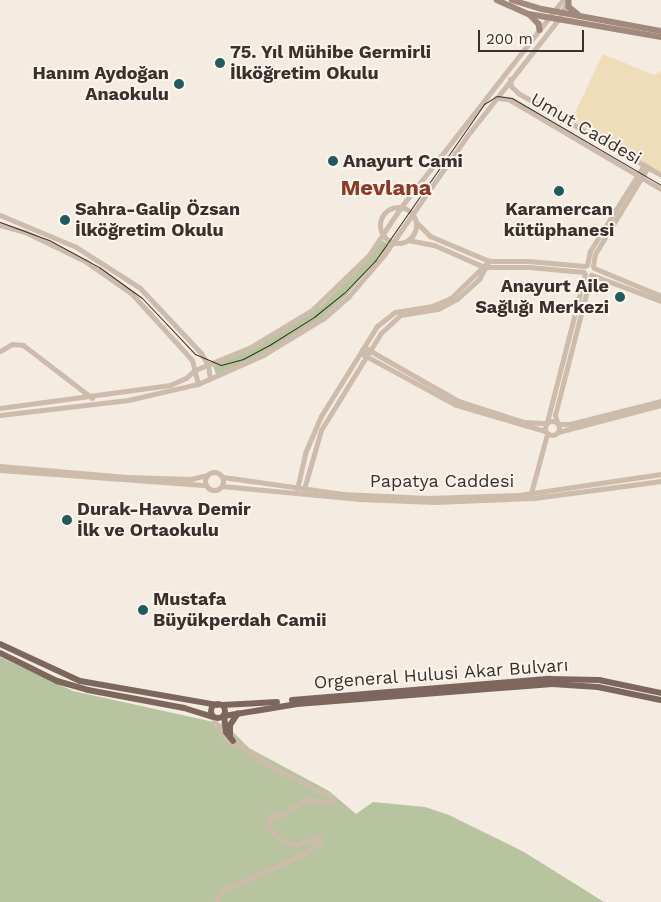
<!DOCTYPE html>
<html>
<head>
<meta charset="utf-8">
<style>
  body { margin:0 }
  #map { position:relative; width:661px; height:902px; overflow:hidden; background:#f4ebe1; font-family:"Work Sans",sans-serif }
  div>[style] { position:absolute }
  .green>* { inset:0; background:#b8c4a0 }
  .sand>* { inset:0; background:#efdcb8 }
  .tertiary>* { height:5px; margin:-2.5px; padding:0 2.5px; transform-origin:2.5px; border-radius:2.5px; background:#cdbbac }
  .tertiary>.ring { margin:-2.5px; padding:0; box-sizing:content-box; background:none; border:5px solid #cdbbac; border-radius:50% }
  .secondary>* { height:5.5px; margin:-2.75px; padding:0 2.75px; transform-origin:2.75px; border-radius:2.75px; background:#a18a7d }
  .primary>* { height:6px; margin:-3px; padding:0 3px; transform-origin:3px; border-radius:3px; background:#7d675c }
  .primary>.ring { margin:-3px; padding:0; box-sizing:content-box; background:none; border:6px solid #7d675c; border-radius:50% }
  .tram>* { height:1px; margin:-0.5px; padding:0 0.5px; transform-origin:0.5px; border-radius:0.5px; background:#3b302b }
  .dots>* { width:14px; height:14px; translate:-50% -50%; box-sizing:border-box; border:2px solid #fbf5ee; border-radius:50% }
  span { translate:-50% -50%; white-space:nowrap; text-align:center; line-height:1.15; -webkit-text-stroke:4px #fbf5ee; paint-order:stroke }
  .poi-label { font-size:18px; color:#3b302b; font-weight:700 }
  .left { translate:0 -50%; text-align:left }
  .right { translate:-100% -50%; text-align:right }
  .street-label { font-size:18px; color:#3b302b }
  .district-label { font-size:22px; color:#8c3b22; font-weight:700 }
  .scale { position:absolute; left:478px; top:30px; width:106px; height:22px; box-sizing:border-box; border:2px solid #3b302b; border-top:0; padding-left:6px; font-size:15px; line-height:18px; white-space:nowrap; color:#3b302b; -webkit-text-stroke:4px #fbf5ee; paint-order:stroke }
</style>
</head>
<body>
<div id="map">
  <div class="green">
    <div style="clip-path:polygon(382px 240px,390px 245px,345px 297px,320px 319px,292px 338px,217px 377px,213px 366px,266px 341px,320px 307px,370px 258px)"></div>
    <div style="clip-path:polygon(0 657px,73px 691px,232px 726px,232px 731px,249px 748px,329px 791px,356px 814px,373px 802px,425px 807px,449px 815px,524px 852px,604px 902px,0 902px)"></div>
  </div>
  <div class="sand">
    <div style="clip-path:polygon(603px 54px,654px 75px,661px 71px,661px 175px,570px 123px)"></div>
  </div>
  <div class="tertiary">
    <div style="left:510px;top:79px;width:7px;rotate:82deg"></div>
    <div style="left:511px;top:86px;width:10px;rotate:45deg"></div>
    <div style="left:518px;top:93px;width:165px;rotate:29.8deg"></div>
    <div style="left:496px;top:98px;width:12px;rotate:5deg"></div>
    <div style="left:508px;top:99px;width:178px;rotate:30.5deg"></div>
    <div class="ring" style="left:380px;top:207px;width:31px;height:31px"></div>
    <div style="left:0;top:215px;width:82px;rotate:22.8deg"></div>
    <div style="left:76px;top:247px;width:76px;rotate:32.6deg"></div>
    <div style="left:140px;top:288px;width:89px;rotate:46.8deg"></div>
    <div style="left:201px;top:353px;width:14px;rotate:60deg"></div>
    <div style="left:208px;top:365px;width:14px;rotate:82deg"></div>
    <div style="left:416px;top:222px;width:20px;rotate:45deg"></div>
    <div style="left:430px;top:236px;width:64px;rotate:23deg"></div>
    <div style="left:489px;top:261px;width:39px"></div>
    <div style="left:528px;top:261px;width:57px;rotate:5deg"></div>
    <div style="left:0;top:225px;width:26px;rotate:16deg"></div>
    <div style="left:25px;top:232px;width:67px;rotate:25.8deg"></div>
    <div style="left:85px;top:261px;width:57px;rotate:35.1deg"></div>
    <div style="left:132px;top:294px;width:89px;rotate:47.7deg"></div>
    <div style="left:192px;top:360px;width:25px;rotate:76deg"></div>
    <div style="left:408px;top:240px;width:26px;rotate:11deg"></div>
    <div style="left:434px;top:245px;width:55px;rotate:23.7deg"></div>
    <div style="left:484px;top:267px;width:45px"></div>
    <div style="left:529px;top:267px;width:55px;rotate:5.2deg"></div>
    <div style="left:587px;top:265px;width:14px;rotate:-78deg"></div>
    <div style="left:590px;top:251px;width:102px;rotate:-57.9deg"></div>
    <div style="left:593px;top:266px;width:12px;rotate:-81deg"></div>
    <div style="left:595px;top:254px;width:102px;rotate:-58.7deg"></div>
    <div style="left:594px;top:268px;width:73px;rotate:22.7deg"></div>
    <div style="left:592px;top:275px;width:74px;rotate:20.6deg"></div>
    <div style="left:0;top:351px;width:14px;rotate:-30deg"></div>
    <div style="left:12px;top:344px;width:11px;rotate:5deg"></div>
    <div style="left:23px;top:345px;width:87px;rotate:37.5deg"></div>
    <div style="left:0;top:408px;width:172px;rotate:-7.7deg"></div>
    <div style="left:170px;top:385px;width:17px;rotate:-24deg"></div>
    <div style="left:186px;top:378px;width:12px;rotate:-42deg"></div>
    <div style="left:195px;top:370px;width:61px;rotate:-22.3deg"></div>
    <div style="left:251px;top:347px;width:71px;rotate:-31.2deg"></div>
    <div style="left:312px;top:310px;width:79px;rotate:-44deg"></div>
    <div style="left:369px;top:255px;width:58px;rotate:-56.3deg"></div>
    <div style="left:401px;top:207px;width:263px;rotate:-52deg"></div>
    <div style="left:0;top:415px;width:129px;rotate:-6.7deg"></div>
    <div style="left:128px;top:400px;width:72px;rotate:-12.9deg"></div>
    <div style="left:198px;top:384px;width:71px;rotate:-24deg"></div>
    <div style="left:263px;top:355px;width:71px;rotate:-31.2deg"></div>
    <div style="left:324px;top:318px;width:33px;rotate:-41deg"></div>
    <div style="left:349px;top:296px;width:54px;rotate:-49.5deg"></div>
    <div style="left:384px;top:255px;width:145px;rotate:-55.1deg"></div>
    <div style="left:467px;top:136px;width:147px;rotate:-51.9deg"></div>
    <div style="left:558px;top:20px;width:22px;rotate:-63deg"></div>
    <div class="ring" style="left:545px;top:421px;width:9px;height:9px"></div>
    <div style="left:547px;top:422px;width:153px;rotate:-75.6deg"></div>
    <div style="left:557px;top:422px;width:7px;rotate:-106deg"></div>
    <div style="left:555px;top:415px;width:145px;rotate:-75.6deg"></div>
    <div style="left:558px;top:424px;width:12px"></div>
    <div style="left:570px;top:424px;width:94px;rotate:-14.2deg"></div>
    <div style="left:545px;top:431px;width:93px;rotate:-163.7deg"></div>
    <div style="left:456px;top:405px;width:105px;rotate:-151.5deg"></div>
    <div style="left:364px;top:355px;width:5px;rotate:-112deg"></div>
    <div style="left:362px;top:350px;width:5px;rotate:-11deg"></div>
    <div style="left:367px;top:349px;width:105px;rotate:29.7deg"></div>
    <div style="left:458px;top:401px;width:69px;rotate:17.7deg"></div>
    <div style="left:524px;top:422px;width:22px;rotate:3deg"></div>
    <div style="left:558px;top:432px;width:106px;rotate:-14.7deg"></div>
    <div style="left:0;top:466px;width:127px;rotate:5deg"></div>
    <div style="left:127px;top:477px;width:64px;rotate:1.8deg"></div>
    <div style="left:191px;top:479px;width:16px;rotate:-14deg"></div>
    <div style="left:0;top:470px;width:207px;rotate:4.2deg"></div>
    <div class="ring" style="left:205px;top:472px;width:13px;height:13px"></div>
    <div style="left:223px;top:477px;width:121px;rotate:8.1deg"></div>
    <div style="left:343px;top:494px;width:85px;rotate:2.7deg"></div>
    <div style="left:428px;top:498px;width:91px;rotate:-1.9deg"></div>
    <div style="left:519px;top:495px;width:144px;rotate:-8.4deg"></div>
    <div style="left:222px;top:486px;width:138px;rotate:5.4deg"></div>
    <div style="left:359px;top:499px;width:75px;rotate:2.3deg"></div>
    <div style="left:434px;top:502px;width:100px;rotate:-2.3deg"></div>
    <div style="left:534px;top:498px;width:128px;rotate:-7.6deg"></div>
    <div style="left:297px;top:489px;width:37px;rotate:-77deg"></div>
    <div style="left:305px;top:453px;width:40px;rotate:-66.6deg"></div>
    <div style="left:321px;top:416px;width:106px;rotate:-58.1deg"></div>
    <div style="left:377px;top:326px;width:23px;rotate:-38deg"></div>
    <div style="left:395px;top:312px;width:37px;rotate:-9deg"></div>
    <div style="left:432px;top:306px;width:21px;rotate:-23deg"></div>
    <div style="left:451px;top:298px;width:53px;rotate:-44.2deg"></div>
    <div style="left:304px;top:489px;width:61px;rotate:-73.9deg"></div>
    <div style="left:321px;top:430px;width:114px;rotate:-58.3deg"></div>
    <div style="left:381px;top:333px;width:26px;rotate:-43deg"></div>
    <div style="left:400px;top:315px;width:38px;rotate:-9deg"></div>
    <div style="left:438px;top:309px;width:21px;rotate:-28deg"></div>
    <div style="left:457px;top:299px;width:30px;rotate:-42deg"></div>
    <div style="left:479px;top:279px;width:21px;rotate:-61deg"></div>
    <div style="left:531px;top:493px;width:61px;rotate:-74.8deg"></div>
    <div style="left:213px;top:717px;width:17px;rotate:66deg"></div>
    <div style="left:220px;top:733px;width:21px;rotate:39deg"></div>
    <div style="left:216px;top:902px;width:12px;rotate:-66deg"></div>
    <div style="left:221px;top:891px;width:89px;rotate:-24deg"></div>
    <div style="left:302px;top:855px;width:23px;rotate:-34deg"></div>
    <div style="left:321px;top:842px;width:6px;rotate:-121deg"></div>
    <div style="left:318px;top:837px;width:23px;rotate:160deg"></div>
    <div style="left:296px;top:845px;width:11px;rotate:-170deg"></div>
    <div style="left:285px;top:843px;width:25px;rotate:-137deg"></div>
    <div style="left:267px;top:826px;width:10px;rotate:-73deg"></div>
    <div style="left:270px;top:816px;width:13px;rotate:-4deg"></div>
    <div style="left:283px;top:815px;width:27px;rotate:-36deg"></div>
    <div style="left:305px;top:799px;width:23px;rotate:10deg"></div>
    <div style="left:328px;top:803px;width:5px;rotate:-22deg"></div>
    <div style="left:333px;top:801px;width:4px;rotate:-117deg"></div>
    <div style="left:331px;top:797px;width:63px;rotate:-153.4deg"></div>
    <div style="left:275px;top:769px;width:50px;rotate:-146.3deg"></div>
  </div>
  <div class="secondary">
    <div style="left:497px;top:0;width:35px;rotate:24deg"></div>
    <div style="left:529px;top:14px;width:134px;rotate:9.9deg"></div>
    <div style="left:512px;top:0;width:31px;rotate:17deg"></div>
    <div style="left:542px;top:9px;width:121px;rotate:10.5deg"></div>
    <div style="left:569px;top:0;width:7px;rotate:90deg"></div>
    <div style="left:569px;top:7px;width:13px;rotate:39deg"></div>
    <div style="left:531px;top:16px;width:11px;rotate:45deg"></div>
    <div style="left:539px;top:24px;width:6px;rotate:81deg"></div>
  </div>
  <div class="primary">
    <div style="left:0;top:644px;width:88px;rotate:24.8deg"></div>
    <div style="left:80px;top:681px;width:139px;rotate:9.9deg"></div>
    <div style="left:0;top:653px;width:64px;rotate:26.2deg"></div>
    <div style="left:57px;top:681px;width:32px;rotate:16deg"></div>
    <div style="left:88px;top:690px;width:98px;rotate:10.6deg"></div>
    <div style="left:184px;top:708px;width:30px;rotate:17deg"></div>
    <div style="left:292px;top:700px;width:258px;rotate:-4.7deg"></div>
    <div style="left:549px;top:679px;width:50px;rotate:1.1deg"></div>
    <div style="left:599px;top:680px;width:63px;rotate:11.8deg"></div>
    <div class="ring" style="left:211px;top:704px;width:8px;height:8px"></div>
    <div style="left:222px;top:705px;width:55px;rotate:-3.1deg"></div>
    <div style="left:230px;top:735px;width:10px;rotate:-90deg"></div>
    <div style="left:230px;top:725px;width:14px;rotate:-56deg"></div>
    <div style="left:233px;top:741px;width:11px;rotate:-128deg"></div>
    <div style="left:226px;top:732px;width:16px;rotate:-97deg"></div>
    <div style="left:224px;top:716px;width:74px;rotate:-9.3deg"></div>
    <div style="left:297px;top:704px;width:256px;rotate:-4.5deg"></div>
    <div style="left:552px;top:684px;width:46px;rotate:3.7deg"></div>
    <div style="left:598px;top:687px;width:64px;rotate:11.7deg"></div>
  </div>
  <div class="tram">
    <div style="left:0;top:222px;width:52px;rotate:20.2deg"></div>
    <div style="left:49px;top:240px;width:57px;rotate:28.4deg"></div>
    <div style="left:99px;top:267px;width:53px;rotate:35.8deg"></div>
    <div style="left:142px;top:298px;width:77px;rotate:46.6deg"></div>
    <div style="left:195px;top:354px;width:28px;rotate:23deg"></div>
    <div style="left:221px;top:365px;width:23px;rotate:-15deg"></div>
    <div style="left:243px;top:359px;width:32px;rotate:-28deg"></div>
    <div style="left:271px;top:344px;width:51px;rotate:-32.1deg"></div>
    <div style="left:314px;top:317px;width:38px;rotate:-39deg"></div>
    <div style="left:344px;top:293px;width:45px;rotate:-45.9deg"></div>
    <div style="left:375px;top:261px;width:191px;rotate:-55.2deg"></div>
    <div style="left:484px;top:104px;width:15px;rotate:-32deg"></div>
    <div style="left:497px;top:96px;width:15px;rotate:8deg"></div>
    <div style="left:512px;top:98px;width:173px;rotate:30.3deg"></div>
  </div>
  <div class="dots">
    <div style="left:220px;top:63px;background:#1f5a5e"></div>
    <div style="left:179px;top:84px;background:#1f5a5e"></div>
    <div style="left:333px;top:161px;background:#1f5a5e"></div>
    <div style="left:559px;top:191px;background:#1f5a5e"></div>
    <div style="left:65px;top:220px;background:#1f5a5e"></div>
    <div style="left:620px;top:297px;background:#1f5a5e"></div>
    <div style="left:67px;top:520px;background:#1f5a5e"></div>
    <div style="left:143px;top:610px;background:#1f5a5e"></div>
  </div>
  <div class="poi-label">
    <span class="left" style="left:230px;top:63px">75. Yıl Mühibe Germirli<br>İlköğretim Okulu</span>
    <span class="right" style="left:169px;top:84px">Hanım Aydoğan<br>Anaokulu</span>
    <span class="left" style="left:343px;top:161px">Anayurt Cami</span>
    <span class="left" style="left:75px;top:220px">Sahra-Galip Özsan<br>İlköğretim Okulu</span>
    <span style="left:559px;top:220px">Karamercan<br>kütüphanesi</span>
    <span class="right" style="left:609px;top:297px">Anayurt Aile<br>Sağlığı Merkezi</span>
    <span class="left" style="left:77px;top:520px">Durak-Havva Demir<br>İlk ve Ortaokulu</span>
    <span class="left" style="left:153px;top:610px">Mustafa<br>Büyükperdah Camii</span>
  </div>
  <div class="street-label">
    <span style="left:586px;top:129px;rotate:30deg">Umut Caddesi</span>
    <span style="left:442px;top:481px">Papatya Caddesi</span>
    <span style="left:441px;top:674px;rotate:-4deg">Orgeneral Hulusi Akar Bulvarı</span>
  </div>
  <div class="district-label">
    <span style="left:386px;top:188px">Mevlana</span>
  </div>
  <div class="scale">200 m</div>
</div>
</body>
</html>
